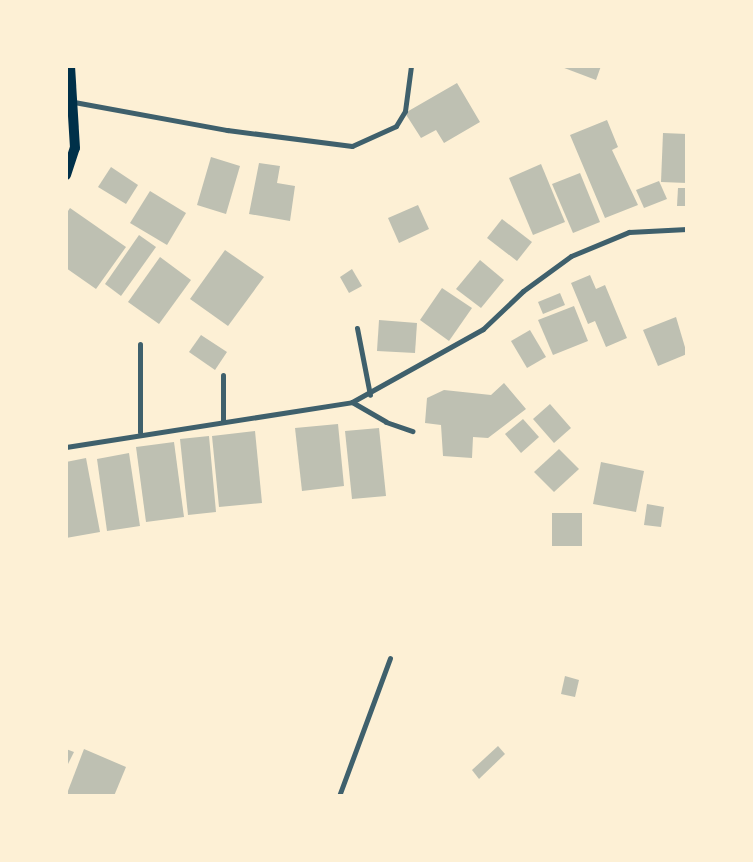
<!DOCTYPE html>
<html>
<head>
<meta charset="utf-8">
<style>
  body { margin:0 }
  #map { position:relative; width:753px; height:862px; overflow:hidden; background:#fdf0d5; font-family:"Asap Condensed",sans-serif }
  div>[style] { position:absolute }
  .building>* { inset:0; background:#bec0b2 }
  .minor>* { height:5px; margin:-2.5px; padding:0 2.5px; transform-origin:2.5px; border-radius:2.5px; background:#3f606c }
  .secondary>* { height:10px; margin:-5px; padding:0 5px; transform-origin:5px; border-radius:5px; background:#003049 }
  span { translate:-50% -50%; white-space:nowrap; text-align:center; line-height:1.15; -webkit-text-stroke:4.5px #fdf0d5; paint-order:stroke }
  .frame { position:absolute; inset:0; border:68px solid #fdf0d5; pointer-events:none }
</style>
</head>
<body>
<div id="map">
  <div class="building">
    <div style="clip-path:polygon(559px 66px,601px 66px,596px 80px)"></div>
    <div style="clip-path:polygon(457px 83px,480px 122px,444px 143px,436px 130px,421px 138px,405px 113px)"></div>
    <div style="clip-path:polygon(607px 120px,618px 147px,612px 150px,638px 205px,605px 218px,570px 135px)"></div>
    <div style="clip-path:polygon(663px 133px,687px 134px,687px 183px,661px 182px)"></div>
    <div style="clip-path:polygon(211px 157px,240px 166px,226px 214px,197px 205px)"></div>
    <div style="clip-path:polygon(259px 163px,280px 166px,277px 183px,295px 186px,290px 221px,249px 214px)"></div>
    <div style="clip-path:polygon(541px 164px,565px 222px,533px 235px,509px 178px)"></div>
    <div style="clip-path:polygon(111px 167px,138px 185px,126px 204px,98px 187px)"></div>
    <div style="clip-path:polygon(580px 173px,600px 222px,573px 233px,552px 184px)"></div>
    <div style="clip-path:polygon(659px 181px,667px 199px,644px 208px,636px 190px)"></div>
    <div style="clip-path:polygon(678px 188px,687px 188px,687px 206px,677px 206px)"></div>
    <div style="clip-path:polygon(150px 191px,186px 213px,167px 245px,130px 223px)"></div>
    <div style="clip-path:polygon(418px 205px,429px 229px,399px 243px,388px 218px)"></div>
    <div style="clip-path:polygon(70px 208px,126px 247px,96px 289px,66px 268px,66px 214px)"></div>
    <div style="clip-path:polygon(502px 219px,532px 242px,517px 261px,487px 238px)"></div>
    <div style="clip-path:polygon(139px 235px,156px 247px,121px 296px,105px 284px)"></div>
    <div style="clip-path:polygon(225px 250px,264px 277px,228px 326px,190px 299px)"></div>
    <div style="clip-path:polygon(160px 257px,191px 280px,159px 324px,128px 302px)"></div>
    <div style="clip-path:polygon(480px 260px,504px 280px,481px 308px,456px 289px)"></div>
    <div style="clip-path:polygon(352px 269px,362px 286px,349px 293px,340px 277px)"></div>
    <div style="clip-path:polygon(590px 275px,596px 289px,605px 285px,627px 338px,606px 347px,595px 321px,588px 324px,571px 283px)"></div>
    <div style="clip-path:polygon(442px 288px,472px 308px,449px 341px,420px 320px)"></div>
    <div style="clip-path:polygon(560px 293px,565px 305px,543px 314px,538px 302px)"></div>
    <div style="clip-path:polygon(574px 306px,588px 341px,553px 355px,538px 320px)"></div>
    <div style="clip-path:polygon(676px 317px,687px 354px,658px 366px,643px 330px)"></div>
    <div style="clip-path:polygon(379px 320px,417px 323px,415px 353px,377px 351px)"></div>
    <div style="clip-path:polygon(530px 330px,546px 357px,527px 368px,511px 341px)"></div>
    <div style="clip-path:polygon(201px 335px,227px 352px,215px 370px,189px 352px)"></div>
    <div style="clip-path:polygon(504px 383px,526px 409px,488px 438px,473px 437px,472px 458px,443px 456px,441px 425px,425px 423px,427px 398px,444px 390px,491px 395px)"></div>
    <div style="clip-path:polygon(550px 404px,571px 428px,554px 443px,533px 419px)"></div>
    <div style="clip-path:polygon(523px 419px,539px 437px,521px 453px,505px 434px)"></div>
    <div style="clip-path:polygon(338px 424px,344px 486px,302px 491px,295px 428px)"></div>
    <div style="clip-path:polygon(379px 428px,386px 496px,352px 499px,345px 431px)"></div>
    <div style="clip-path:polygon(255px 431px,262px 503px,219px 507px,212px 436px)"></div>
    <div style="clip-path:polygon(209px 436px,216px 512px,188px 515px,180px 439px)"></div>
    <div style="clip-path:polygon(174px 442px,184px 517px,146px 522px,136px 447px)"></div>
    <div style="clip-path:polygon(559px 449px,579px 469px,554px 492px,534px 472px)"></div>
    <div style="clip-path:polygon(129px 453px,140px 526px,107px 531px,97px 459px)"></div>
    <div style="clip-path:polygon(86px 458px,100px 532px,66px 538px,66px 462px)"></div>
    <div style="clip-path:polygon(601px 462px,644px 471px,636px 512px,593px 504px)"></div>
    <div style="clip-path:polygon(647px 504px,664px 507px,661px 527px,644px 525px)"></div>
    <div style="clip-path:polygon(552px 513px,582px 513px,582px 546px,552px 546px)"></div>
    <div style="clip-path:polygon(565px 676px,579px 680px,575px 697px,561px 694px)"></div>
    <div style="clip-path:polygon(498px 746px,505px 754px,479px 779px,472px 770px)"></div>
    <div style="clip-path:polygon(66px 749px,74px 752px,66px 768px)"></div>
    <div style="clip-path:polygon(84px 749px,126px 767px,114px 796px,66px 796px)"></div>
  </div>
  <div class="minor">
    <div style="left:74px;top:102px;width:156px;rotate:10.4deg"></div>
    <div style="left:227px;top:130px;width:126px;rotate:7.3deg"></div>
    <div style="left:352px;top:146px;width:48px;rotate:-24.4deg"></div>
    <div style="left:396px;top:126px;width:17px;rotate:-59deg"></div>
    <div style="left:405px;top:111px;width:45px;rotate:-82.4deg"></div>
    <div style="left:357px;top:328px;width:68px;rotate:79deg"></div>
    <div style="left:140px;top:344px;width:88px;rotate:90deg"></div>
    <div style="left:352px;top:402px;width:39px;rotate:30deg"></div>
    <div style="left:386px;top:422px;width:28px;rotate:19deg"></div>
    <div style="left:223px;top:420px;width:45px;rotate:-90deg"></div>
    <div style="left:66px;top:447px;width:290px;rotate:-8.9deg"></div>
    <div style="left:352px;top:402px;width:150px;rotate:-29.1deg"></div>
    <div style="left:483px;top:329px;width:55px;rotate:-43.5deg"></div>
    <div style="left:523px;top:291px;width:59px;rotate:-36.1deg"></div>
    <div style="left:571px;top:256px;width:63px;rotate:-22.5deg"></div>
    <div style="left:629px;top:232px;width:58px;rotate:-3deg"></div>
    <div style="left:339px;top:796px;width:147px;rotate:-69.7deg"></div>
  </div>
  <div class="secondary">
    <div style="left:66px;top:175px;width:28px;rotate:-72deg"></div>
    <div style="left:75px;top:148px;width:82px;rotate:-93.5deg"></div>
  </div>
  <div class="frame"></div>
</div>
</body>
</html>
